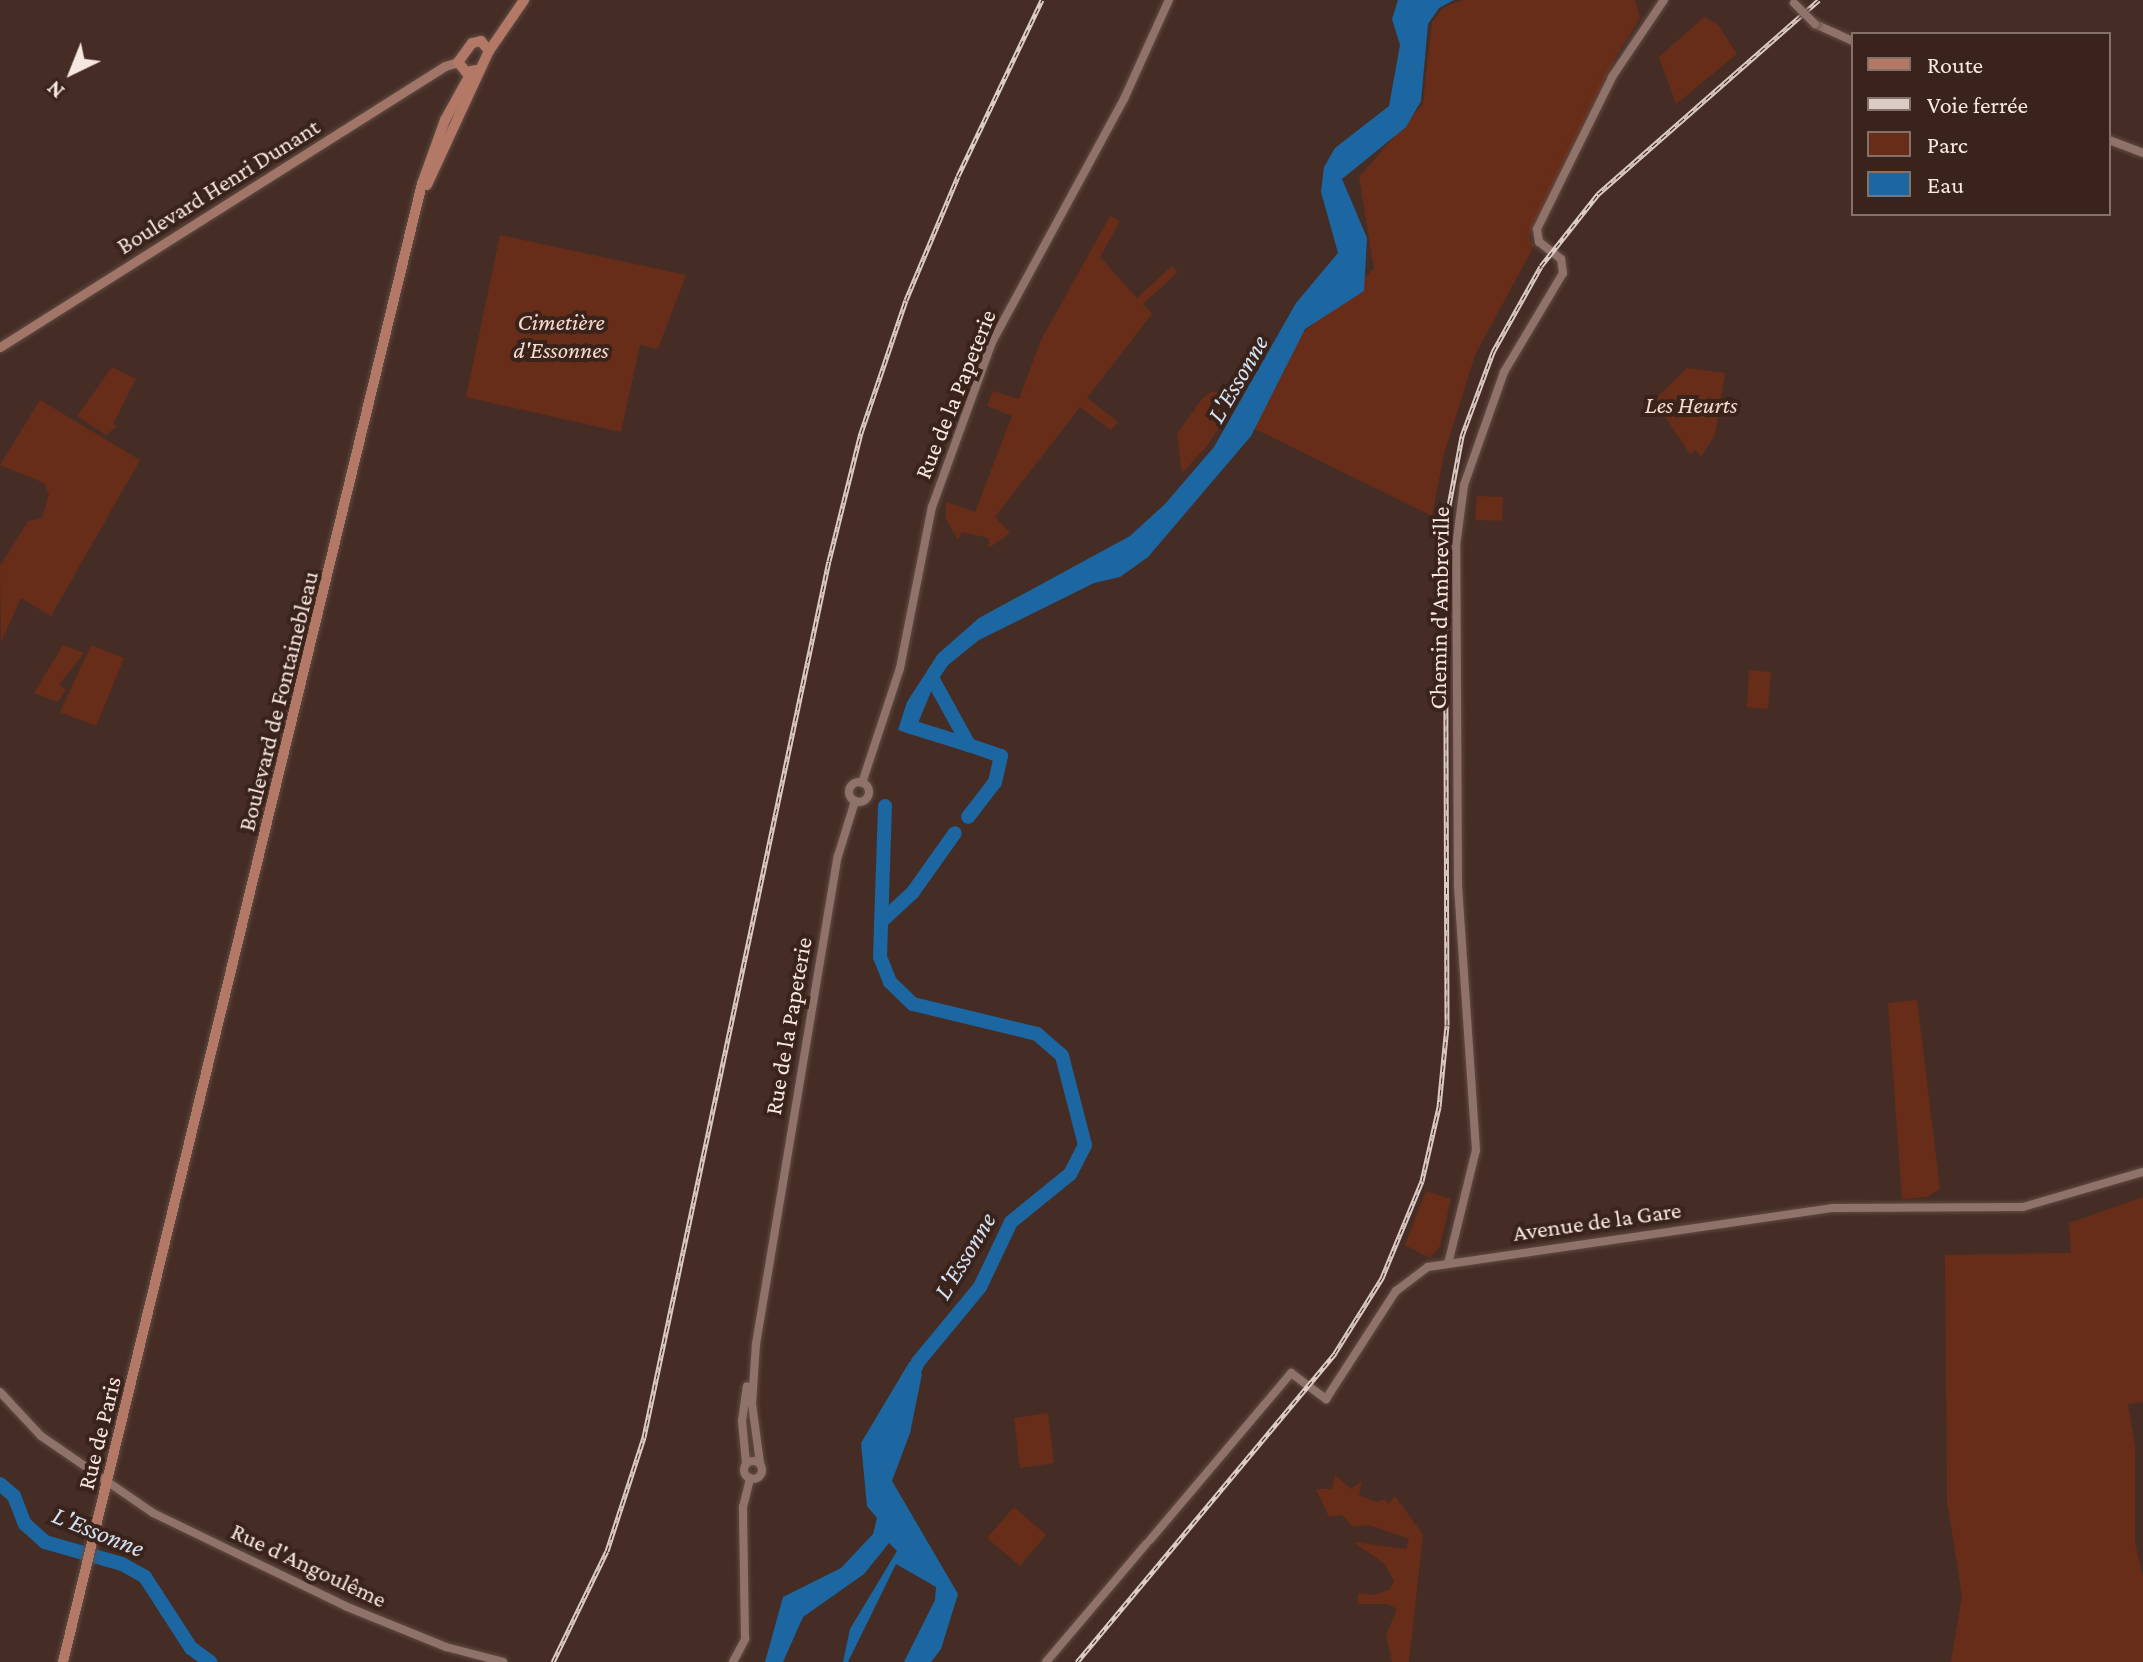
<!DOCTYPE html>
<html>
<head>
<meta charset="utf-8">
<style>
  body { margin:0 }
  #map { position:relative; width:2143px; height:1662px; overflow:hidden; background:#452d25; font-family:"Crimson Pro",serif }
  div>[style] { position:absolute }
  .green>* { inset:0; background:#682d18 }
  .water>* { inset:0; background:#1c67a1 }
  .river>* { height:14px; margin:-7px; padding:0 7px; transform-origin:7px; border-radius:7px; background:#1c67a1 }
  .roads { filter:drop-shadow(0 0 2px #604c44) drop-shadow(0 0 2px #604c44) }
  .tertiary>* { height:8px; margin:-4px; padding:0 4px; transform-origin:4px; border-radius:4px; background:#8f736a }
  .tertiary>.ring { margin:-4px; padding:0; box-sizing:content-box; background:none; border:8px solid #8f736a; border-radius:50% }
  .secondary>* { height:9px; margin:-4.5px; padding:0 4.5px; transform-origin:4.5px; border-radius:4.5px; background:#a17668 }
  .primary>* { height:10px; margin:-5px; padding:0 5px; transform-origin:5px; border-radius:5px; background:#b37966 }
  .rail>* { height:5px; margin-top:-2.5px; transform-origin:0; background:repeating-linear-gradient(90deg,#3a231b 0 6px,#dccac4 0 12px); box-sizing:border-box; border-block:2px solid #dccac4 }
  .bridges { filter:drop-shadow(0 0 2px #604c44) drop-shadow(0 0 2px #604c44) }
  .tertiary-bridge>* { height:8px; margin:-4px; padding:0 4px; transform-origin:4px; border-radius:4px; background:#8f736a }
  span { translate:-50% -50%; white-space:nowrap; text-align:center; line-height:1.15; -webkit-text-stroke:8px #3a231b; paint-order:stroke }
  .street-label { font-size:24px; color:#f7e7e1 }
  .park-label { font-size:24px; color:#f3dbd2; font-style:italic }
  .water-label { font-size:26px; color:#d2e3f4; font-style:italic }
  .legend { position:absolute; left:1851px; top:32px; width:260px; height:184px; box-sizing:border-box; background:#3a231b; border:2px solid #86716a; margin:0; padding:10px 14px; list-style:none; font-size:24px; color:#f7e7e1 }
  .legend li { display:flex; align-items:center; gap:16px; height:40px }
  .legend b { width:40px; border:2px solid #86716a }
  .north { position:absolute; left:32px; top:32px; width:80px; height:80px; -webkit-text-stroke:6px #3a231b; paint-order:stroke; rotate:223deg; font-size:22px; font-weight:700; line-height:32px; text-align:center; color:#f7e7e1 }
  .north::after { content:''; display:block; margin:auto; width:28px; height:36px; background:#f7e7e1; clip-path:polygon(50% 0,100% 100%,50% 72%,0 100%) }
</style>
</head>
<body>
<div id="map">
  <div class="green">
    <div style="clip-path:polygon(1463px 0,1635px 0,1640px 18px,1617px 55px,1529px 237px,1534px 246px,1475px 355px,1444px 454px,1432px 516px,1251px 427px,1291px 344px,1374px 269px,1359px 177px,1423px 104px,1432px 22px,1444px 7px)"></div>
    <div style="clip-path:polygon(1704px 17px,1718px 25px,1737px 54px,1676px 104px,1659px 57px)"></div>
    <div style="clip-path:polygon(1110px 216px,1120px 221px,1100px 257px,1137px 298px,1172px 266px,1178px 272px,1143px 304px,1152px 314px,1087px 398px,1118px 422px,1111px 430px,1080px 407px,995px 517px,1010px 533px,989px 548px,989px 538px,962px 532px,958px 540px,946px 519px,946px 502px,975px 512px,1012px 416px,987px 406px,993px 391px,1019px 399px,1041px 340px)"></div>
    <div style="clip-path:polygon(500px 235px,686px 275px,658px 349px,640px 345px,621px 432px,466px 397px)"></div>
    <div style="clip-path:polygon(112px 367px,136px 379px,113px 424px,117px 426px,106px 435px,77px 416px)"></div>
    <div style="clip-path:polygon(1687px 368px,1725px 373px,1715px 435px,1701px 457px,1696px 450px,1690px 454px,1654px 400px)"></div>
    <div style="clip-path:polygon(1242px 391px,1207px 446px,1182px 473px,1177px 434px,1202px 399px,1211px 392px)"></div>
    <div style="clip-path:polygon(40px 400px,140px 460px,51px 616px,21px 598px,1px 642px,0 566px,28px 521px,42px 518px,49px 494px,44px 483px,0 465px)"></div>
    <div style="clip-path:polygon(1477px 496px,1503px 497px,1502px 521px,1475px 520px)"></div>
    <div style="clip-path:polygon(63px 645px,84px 653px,59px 685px,66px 690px,58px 702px,34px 693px)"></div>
    <div style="clip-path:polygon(91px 645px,124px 658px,96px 726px,60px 712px)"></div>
    <div style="clip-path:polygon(1749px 670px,1771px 672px,1768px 709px,1747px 707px)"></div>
    <div style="clip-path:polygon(1917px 1000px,1940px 1189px,1927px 1197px,1902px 1199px,1888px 1003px)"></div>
    <div style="clip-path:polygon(1426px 1191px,1451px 1199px,1440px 1246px,1430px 1258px,1405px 1245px)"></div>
    <div style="clip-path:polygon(2143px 1197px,2143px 1402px,2128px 1404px,2135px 1446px,2135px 1543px,2143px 1576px,2143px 1662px,1951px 1662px,1962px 1596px,1947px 1501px,1945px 1255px,2071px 1253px,2069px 1223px)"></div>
    <div style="clip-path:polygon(1048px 1413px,1054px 1463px,1020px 1468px,1014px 1418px)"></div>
    <div style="clip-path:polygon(1335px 1475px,1351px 1489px,1362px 1481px,1359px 1495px,1376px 1502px,1385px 1499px,1388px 1504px,1395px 1496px,1423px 1535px,1409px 1662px,1392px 1662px,1386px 1635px,1397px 1609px,1388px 1604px,1358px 1604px,1358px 1593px,1374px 1595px,1390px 1589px,1394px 1581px,1385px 1564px,1353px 1542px,1406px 1549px,1409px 1539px,1369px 1525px,1353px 1527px,1342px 1515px,1329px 1517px,1316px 1489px,1332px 1489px)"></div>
    <div style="clip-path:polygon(1014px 1507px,1046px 1535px,1020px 1566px,987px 1538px)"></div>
  </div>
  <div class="water">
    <div style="clip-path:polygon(1398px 0,1454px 0,1439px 8px,1428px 24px,1421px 101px,1406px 127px,1342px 179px,1367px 238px,1364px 291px,1305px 329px,1251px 436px,1148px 557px,1120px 577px,1094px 583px,979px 640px,948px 665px,933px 687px,913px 735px,898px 730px,907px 702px,938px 654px,979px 618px,1130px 536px,1165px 504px,1214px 447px,1296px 303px,1338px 253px,1321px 192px,1324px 167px,1335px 148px,1389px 106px,1400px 45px,1392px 19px)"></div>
    <div style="clip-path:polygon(910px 1361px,922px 1374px,910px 1433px,892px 1481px,958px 1594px,941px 1649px,931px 1662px,904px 1662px,935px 1600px,936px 1587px,896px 1564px,848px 1662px,843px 1662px,850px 1629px,897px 1551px,889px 1543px,864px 1574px,803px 1617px,783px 1662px,765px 1662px,783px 1597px,841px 1568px,873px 1534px,877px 1518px,867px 1506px,861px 1443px)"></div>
  </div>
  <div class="river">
    <div style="left:932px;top:678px;width:77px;rotate:61.1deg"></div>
    <div style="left:969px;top:745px;width:34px;rotate:19deg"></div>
    <div style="left:1001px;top:756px;width:27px;rotate:103deg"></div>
    <div style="left:995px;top:782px;width:44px;rotate:127.6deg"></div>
    <div style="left:908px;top:726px;width:64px;rotate:17.3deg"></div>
    <div style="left:885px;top:806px;width:151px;rotate:91.9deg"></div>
    <div style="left:880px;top:957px;width:27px;rotate:68deg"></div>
    <div style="left:890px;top:982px;width:32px;rotate:44deg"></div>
    <div style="left:913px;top:1004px;width:128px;rotate:13.6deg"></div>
    <div style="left:1037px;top:1034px;width:33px;rotate:41deg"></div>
    <div style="left:1062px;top:1056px;width:92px;rotate:75.5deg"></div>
    <div style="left:1085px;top:1145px;width:33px;rotate:117deg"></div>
    <div style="left:1070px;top:1174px;width:76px;rotate:140.9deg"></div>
    <div style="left:1011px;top:1222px;width:72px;rotate:115.5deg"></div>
    <div style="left:980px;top:1287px;width:97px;rotate:129.6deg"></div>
    <div style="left:918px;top:1362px;width:25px;rotate:113deg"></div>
    <div style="left:883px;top:920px;width:41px;rotate:-43deg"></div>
    <div style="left:913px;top:892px;width:72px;rotate:-54.6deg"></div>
    <div style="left:0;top:1484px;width:18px;rotate:41deg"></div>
    <div style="left:14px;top:1496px;width:30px;rotate:69deg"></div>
    <div style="left:25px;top:1524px;width:27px;rotate:42deg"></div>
    <div style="left:45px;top:1542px;width:80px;rotate:15.9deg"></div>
    <div style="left:122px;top:1564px;width:26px;rotate:29deg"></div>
    <div style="left:145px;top:1577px;width:85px;rotate:57.1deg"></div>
    <div style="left:191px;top:1648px;width:24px;rotate:36deg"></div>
  </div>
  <div class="roads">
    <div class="tertiary">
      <div style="left:1815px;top:24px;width:42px;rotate:24.1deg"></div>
      <div style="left:2109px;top:140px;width:36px;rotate:21deg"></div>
      <div class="ring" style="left:849px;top:782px;width:12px;height:12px"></div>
      <div style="left:862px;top:783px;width:121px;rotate:-71.7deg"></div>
      <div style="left:900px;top:668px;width:164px;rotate:-78.8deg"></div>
      <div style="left:932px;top:507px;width:176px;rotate:-70deg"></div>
      <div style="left:992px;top:342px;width:277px;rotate:-61.5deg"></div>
      <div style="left:1124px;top:99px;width:109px;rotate:-65.6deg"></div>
      <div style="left:1448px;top:1264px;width:117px;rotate:-76.2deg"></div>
      <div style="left:1476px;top:1150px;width:266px;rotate:-93.9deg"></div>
      <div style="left:1458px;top:885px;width:339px;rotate:-90.3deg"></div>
      <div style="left:1456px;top:546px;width:62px;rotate:-82.5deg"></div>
      <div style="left:1464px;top:485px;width:120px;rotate:-70.5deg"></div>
      <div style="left:1504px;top:372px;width:115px;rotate:-59.2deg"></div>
      <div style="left:1563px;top:273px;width:14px;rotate:-98deg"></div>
      <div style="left:1561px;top:259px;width:28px;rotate:-142deg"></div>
      <div style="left:1539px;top:242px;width:13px;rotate:-99deg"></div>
      <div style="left:1537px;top:229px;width:169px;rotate:-63.7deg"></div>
      <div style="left:1612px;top:77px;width:93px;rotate:-56deg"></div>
      <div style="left:0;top:1392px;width:60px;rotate:47deg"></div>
      <div style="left:41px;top:1436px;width:136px;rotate:34.5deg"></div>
      <div style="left:153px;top:1513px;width:213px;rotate:25.8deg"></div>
      <div style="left:345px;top:1606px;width:109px;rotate:22.1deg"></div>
      <div style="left:446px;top:1647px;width:59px;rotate:14.7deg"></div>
      <div class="ring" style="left:744px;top:1461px;width:10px;height:10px"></div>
      <div style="left:746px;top:1463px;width:42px;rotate:-95.4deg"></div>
      <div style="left:742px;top:1421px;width:35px;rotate:-82deg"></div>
      <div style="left:760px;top:1463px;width:60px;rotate:-97.7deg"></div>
      <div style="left:752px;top:1404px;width:60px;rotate:-86.2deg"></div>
      <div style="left:756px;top:1344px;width:495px;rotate:-80.5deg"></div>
      <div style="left:838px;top:856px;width:58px;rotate:-72.8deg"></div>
      <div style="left:1150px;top:1540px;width:219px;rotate:-49.8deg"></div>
      <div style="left:1291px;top:1373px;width:44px;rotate:36.6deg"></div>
      <div style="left:1326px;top:1399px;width:129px;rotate:-57.1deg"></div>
      <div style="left:1396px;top:1291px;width:40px;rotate:-37deg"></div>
      <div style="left:1428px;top:1267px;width:409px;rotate:-8.3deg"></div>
      <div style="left:1833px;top:1208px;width:190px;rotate:-0.3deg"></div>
      <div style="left:2023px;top:1207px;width:125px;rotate:-16.3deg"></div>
      <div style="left:733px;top:1662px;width:26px;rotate:-62deg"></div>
      <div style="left:745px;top:1639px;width:132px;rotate:-90.9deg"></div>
      <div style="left:743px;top:1507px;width:30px;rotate:-76deg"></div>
      <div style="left:1046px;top:1662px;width:155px;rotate:-49.7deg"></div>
    </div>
    <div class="secondary">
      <div style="left:0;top:347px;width:526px;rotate:-32.27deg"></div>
      <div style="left:445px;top:66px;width:14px;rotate:-17deg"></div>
    </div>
    <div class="primary">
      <div style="left:489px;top:51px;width:62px;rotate:-55.5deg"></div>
      <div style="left:427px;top:185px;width:148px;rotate:-65.2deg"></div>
      <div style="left:489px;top:51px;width:13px;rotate:-129deg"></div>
      <div style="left:481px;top:41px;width:9px;rotate:167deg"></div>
      <div style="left:472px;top:43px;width:24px;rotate:126deg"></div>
      <div style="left:458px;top:62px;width:13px;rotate:51deg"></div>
      <div style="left:466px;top:72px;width:10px;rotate:-11deg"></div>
      <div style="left:63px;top:1662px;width:1521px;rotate:-76.35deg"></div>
      <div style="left:422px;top:184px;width:68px;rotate:-70.2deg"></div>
      <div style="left:445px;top:120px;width:54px;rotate:-61deg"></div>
    </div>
  </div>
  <div class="rail">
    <div style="left:553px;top:1662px;width:123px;rotate:-64.1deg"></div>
    <div style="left:607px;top:1551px;width:120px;rotate:-72deg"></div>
    <div style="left:644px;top:1437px;width:895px;rotate:-78.08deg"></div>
    <div style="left:829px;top:561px;width:132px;rotate:-76deg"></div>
    <div style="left:861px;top:433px;width:140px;rotate:-71.3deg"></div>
    <div style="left:906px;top:300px;width:134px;rotate:-67.2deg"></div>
    <div style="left:958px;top:176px;width:195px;rotate:-64.5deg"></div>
    <div style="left:1077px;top:1662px;width:403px;rotate:-50.1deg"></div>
    <div style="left:1335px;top:1353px;width:89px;rotate:-57.9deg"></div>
    <div style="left:1382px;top:1278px;width:105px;rotate:-67.6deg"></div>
    <div style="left:1422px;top:1181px;width:76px;rotate:-77.1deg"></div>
    <div style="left:1439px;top:1107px;width:82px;rotate:-84.4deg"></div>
    <div style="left:1447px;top:1025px;width:498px;rotate:-90.2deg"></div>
    <div style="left:1445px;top:527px;width:93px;rotate:-79.4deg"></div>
    <div style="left:1462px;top:436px;width:90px;rotate:-69.7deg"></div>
    <div style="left:1493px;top:352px;width:98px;rotate:-60.8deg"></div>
    <div style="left:1541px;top:266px;width:92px;rotate:-51.6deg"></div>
    <div style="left:1598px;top:194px;width:294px;rotate:-41.3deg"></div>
  </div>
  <div class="bridges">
    <div class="tertiary-bridge">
      <div style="left:1794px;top:3px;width:30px;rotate:45deg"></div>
    </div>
  </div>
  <div class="street-label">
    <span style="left:218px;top:186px;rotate:-32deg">Boulevard Henri Dunant</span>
    <span style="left:955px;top:394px;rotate:-68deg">Rue de la Papeterie</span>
    <span style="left:1439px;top:608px;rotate:-89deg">Chemin d'Ambreville</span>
    <span style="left:278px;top:701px;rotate:-76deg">Boulevard de Fontainebleau</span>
    <span style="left:788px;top:1026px;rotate:-80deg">Rue de la Papeterie</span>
    <span style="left:1597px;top:1221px;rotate:-8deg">Avenue de la Gare</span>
    <span style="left:99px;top:1433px;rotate:-76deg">Rue de Paris</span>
    <span style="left:309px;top:1565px;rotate:25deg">Rue d'Angoulême</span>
  </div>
  <div class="park-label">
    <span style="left:561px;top:336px">Cimetière<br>d'Essonnes</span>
    <span style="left:1691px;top:405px">Les Heurts</span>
  </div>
  <div class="water-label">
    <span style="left:1238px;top:379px;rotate:-60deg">L'Essonne</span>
    <span style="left:965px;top:1256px;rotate:-59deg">L'Essonne</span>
    <span style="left:98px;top:1532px;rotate:22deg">L'Essonne</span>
  </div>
  <ul class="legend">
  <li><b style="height:10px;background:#b37966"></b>Route</li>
  <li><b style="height:10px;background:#dccac4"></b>Voie ferrée</li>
  <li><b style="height:22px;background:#682d18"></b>Parc</li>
  <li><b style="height:22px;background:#1c67a1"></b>Eau</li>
  </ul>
  <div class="north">N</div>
</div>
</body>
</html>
